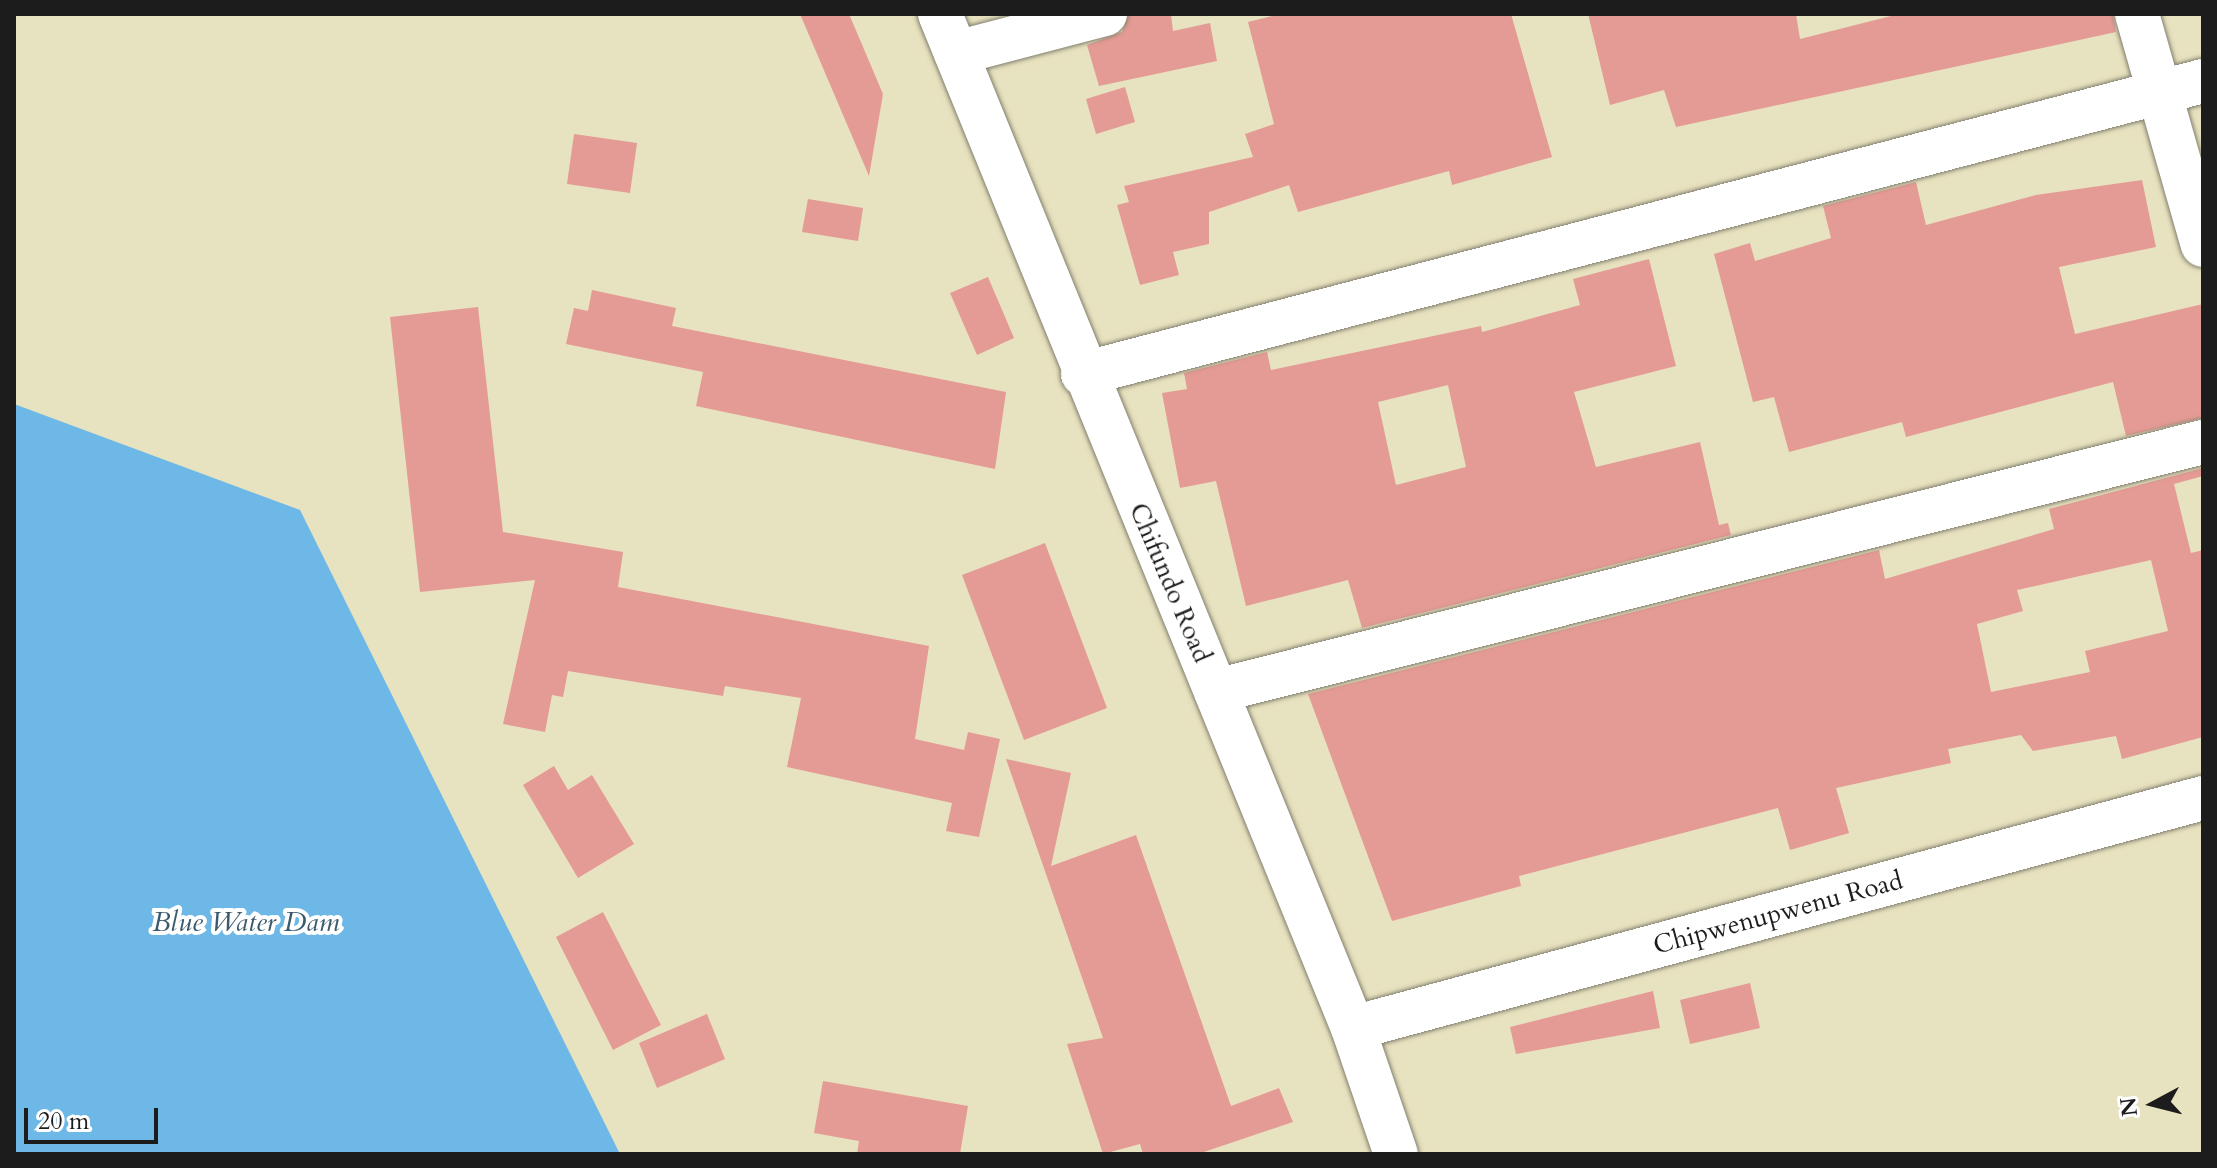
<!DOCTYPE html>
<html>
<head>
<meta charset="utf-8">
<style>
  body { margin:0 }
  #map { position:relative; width:2217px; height:1168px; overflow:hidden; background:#e7e2bf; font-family:Cardo,serif }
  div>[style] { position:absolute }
  .water>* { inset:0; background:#6db8e6 }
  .building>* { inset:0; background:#e59b95 }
  .roads { filter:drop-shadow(0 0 2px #827f6e) drop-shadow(0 0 2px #827f6e) }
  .minor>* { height:44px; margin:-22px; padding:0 22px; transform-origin:22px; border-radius:22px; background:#fff }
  span { translate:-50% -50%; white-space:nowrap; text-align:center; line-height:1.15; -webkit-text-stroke:8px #fff; paint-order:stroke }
  .street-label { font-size:26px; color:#1c1c1c }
  .water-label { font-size:28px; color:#3c5a6d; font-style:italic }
  .frame { position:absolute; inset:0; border:16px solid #1c1c1c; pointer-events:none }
  .north { position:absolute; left:2113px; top:1064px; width:80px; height:80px; -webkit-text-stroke:6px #fff; paint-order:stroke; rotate:263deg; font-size:22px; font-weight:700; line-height:32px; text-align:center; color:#1c1c1c }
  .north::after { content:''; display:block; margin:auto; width:28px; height:36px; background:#1c1c1c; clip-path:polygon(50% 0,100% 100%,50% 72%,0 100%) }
  .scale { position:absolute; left:24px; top:1108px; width:134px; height:36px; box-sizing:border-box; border:4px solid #1c1c1c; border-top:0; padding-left:10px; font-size:24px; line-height:28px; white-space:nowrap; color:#1c1c1c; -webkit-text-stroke:6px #fff; paint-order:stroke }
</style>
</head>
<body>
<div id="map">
  <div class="water">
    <div style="clip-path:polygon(14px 404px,300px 510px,620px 1154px,14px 1154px)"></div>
  </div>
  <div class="building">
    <div style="clip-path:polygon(800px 14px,849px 14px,883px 94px,869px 176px)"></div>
    <div style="clip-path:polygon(1129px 14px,1171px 14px,1173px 31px,1210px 23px,1217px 61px,1099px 86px,1087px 45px,1122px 32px)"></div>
    <div style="clip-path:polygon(1280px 14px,1511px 14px,1552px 157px,1452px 185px,1449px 171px,1298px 212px,1289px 185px,1209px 212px,1209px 244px,1173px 252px,1179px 275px,1140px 285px,1117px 205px,1129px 202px,1124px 186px,1253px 157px,1245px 134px,1274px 124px,1248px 22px)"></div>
    <div style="clip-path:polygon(1588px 14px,1796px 14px,1800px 39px,1899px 14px,2113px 14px,2116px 32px,1676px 127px,1664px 90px,1610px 105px)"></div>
    <div style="clip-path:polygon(1125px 87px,1135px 122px,1096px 134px,1086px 99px)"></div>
    <div style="clip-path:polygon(574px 134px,637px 143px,630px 193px,567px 184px)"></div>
    <div style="clip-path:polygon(2142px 180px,2156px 247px,2059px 267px,2075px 334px,2203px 304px,2203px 418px,2126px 436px,2113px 382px,1906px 437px,1902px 422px,1789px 452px,1774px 397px,1753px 402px,1714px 254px,1750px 243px,1755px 261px,1831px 238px,1823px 206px,1916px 182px,1926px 225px,2036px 195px)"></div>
    <div style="clip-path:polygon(808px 199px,863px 208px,858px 241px,802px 232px)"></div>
    <div style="clip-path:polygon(evenodd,1649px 259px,1676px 366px,1574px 392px,1596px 467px,1700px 442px,1719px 525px,1728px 523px,1731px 535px,1362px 628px,1348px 580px,1246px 606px,1216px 481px,1180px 488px,1162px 393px,1187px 389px,1184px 373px,1267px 352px,1271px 370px,1481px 326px,1482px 332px,1580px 305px,1573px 279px,1649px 259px,1448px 385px,1466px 467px,1396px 485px,1378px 402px,1448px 385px)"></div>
    <div style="clip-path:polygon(988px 277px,1014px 338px,977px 355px,950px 293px)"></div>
    <div style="clip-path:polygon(592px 290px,676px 308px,672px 326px,1006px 392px,995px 469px,696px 406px,703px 372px,566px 344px,574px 308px,588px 311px)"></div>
    <div style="clip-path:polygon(478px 307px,503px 532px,623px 552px,618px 587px,929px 646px,915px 739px,964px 750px,968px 732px,1000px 739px,979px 837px,946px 831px,952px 803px,787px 767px,801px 698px,725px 686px,723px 696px,568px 671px,563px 697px,552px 695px,545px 732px,503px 724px,535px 580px,420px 592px,390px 317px)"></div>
    <div style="clip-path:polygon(evenodd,2203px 468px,2203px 476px,2174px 484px,2191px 553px,2203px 550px,2203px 737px,2122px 759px,2116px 736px,2033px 751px,2021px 735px,1948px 749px,1951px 763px,1836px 788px,1849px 833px,1790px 850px,1778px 808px,1519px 876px,1521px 886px,1392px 921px,1308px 694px,1879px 550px,1885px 579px,2054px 529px,2049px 509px,2203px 468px,2151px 560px,2168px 631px,2085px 651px,2090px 672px,1991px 692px,1977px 624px,2023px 611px,2017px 590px,2151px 560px)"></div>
    <div style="clip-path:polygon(1045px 543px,1107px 708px,1024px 740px,962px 575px)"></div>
    <div style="clip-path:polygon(1006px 759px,1071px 773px,1051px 866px,1136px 835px,1231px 1106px,1279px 1088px,1293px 1122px,1198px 1154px,1143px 1154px,1140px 1144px,1103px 1154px,1067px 1044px,1103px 1038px)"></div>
    <div style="clip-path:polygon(554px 766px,568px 790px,592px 775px,634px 844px,578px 878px,523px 785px)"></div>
    <div style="clip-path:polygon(603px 912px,661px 1025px,613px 1050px,556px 937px)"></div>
    <div style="clip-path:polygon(1750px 983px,1760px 1028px,1690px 1044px,1680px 1000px)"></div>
    <div style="clip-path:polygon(1653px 991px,1660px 1028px,1516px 1054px,1510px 1027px)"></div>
    <div style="clip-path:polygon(707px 1014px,725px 1059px,657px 1088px,639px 1043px)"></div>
    <div style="clip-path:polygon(823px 1081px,968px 1106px,960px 1154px,857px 1154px,859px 1141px,814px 1133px)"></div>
  </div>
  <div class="roads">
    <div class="minor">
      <div style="left:940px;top:14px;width:1095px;rotate:67.84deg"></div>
      <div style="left:1353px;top:1028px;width:133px;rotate:71.2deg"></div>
      <div style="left:2137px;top:14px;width:240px;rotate:74.1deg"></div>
      <div style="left:956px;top:53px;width:154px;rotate:-14.7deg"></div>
      <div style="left:1083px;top:374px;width:1158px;rotate:-14.66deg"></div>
      <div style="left:1216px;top:691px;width:1018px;rotate:-14.16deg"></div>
      <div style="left:1353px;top:1028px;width:881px;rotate:-15.14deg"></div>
    </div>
  </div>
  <div class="street-label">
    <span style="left:1170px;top:583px;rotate:67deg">Chifundo Road</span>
    <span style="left:1778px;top:913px;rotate:-15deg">Chipwenupwenu Road</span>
  </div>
  <div class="water-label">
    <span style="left:246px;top:922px">Blue Water Dam</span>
  </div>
  <div class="frame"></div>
  <div class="north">N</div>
  <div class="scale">20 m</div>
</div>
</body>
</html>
